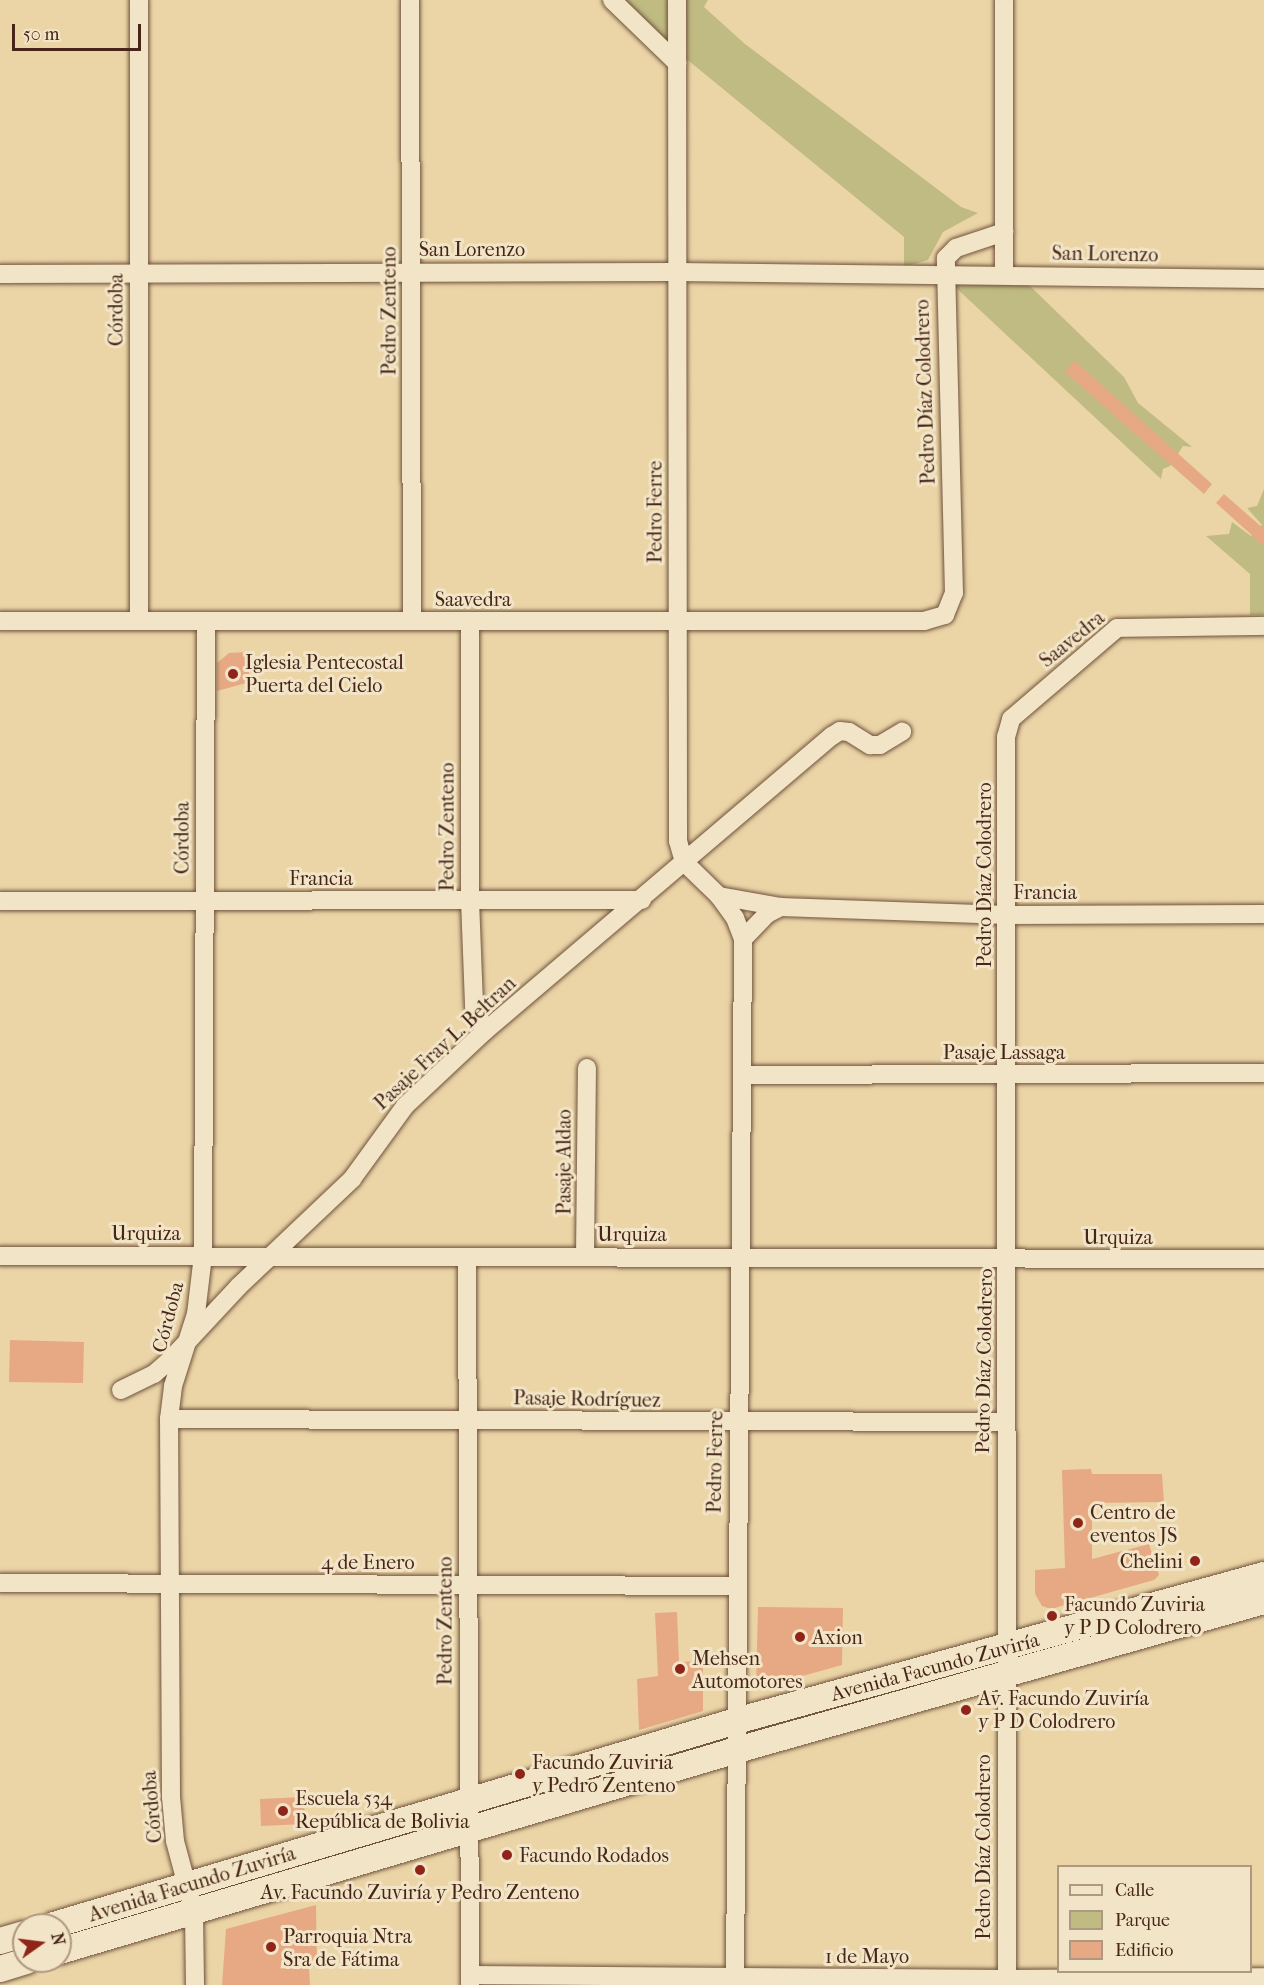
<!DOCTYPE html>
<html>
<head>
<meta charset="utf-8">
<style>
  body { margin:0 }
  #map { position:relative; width:1264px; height:1985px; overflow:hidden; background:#ebd5a7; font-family:"IM FELL French Canon",serif }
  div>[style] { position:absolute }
  .green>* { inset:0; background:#c0bb82 }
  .building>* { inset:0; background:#e7a984 }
  .roads { filter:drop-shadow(0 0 2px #70523c) drop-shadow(0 0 2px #70523c) }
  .minor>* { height:18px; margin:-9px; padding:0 9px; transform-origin:9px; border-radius:9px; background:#f2e4c6 }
  .secondary>* { height:26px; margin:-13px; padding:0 13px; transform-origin:13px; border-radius:13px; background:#f2e4c6 }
  .dots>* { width:16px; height:16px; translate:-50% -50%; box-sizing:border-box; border:3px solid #f2e4c6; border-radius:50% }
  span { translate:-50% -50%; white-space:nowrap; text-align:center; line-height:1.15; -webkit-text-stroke:6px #f2e4c6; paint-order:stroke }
  .street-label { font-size:20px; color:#472619 }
  .poi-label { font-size:20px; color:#472619 }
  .left { translate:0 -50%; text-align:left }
  .right { translate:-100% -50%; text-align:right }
  .legend { position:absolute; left:1057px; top:1865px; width:195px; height:108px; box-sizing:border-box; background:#f2e4c6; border:2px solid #ae9881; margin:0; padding:8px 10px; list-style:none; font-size:18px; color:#472619 }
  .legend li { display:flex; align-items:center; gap:12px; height:30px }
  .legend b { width:30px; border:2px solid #ae9881 }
  .north { position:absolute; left:12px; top:1913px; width:60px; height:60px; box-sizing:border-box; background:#f2e4c6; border:2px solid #ae9881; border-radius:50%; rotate:76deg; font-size:16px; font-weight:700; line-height:24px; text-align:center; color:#472619 }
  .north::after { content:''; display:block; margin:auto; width:21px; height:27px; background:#8f2418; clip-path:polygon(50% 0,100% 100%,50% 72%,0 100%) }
  .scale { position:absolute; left:12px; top:24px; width:129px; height:27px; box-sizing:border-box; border:3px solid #472619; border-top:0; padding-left:8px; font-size:18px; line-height:21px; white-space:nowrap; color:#472619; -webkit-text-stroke:4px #f2e4c6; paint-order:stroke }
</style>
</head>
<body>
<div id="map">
  <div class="green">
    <div style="clip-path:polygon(623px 0,668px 0,668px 43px)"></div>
    <div style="clip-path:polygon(685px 0,708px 0,704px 7px,745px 44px,961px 207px,978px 213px,943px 232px,928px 260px,904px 267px,904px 237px,684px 57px)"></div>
    <div style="clip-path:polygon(953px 285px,1029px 285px,1124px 377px,1138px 403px,1192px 447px,1183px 446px,1170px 466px,1163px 469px,1161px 479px)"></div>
    <div style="clip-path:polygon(1264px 489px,1264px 615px,1250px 615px,1250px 574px,1206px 536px,1229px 534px,1232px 522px,1251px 536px,1262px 525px,1247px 508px,1257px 506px)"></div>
  </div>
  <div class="building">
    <div style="clip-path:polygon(1075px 361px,1212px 484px,1204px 494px,1065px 372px)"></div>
    <div style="clip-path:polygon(1224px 494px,1264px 529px,1264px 546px,1216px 503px)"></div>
    <div style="clip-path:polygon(247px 652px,250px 682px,217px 691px,217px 663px,229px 653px)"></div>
    <div style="clip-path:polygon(10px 1340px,84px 1342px,83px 1383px,9px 1382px)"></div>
    <div style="clip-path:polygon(1091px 1469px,1092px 1474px,1162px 1474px,1164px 1502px,1092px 1503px,1092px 1559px,1149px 1544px,1159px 1575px,1154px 1580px,1051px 1609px,1042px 1606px,1035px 1594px,1035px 1570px,1065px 1568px,1062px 1470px)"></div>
    <div style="clip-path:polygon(758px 1607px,843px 1608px,842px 1665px,756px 1689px)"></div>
    <div style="clip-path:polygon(677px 1612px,679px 1662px,703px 1661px,703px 1711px,639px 1730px,637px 1679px,658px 1676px,655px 1613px)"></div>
    <div style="clip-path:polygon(304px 1797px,305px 1824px,261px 1826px,260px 1799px)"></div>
    <div style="clip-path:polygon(316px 1905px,317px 1966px,309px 1967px,310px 1985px,222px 1985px,226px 1929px)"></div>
  </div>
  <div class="roads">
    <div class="minor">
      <div style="left:410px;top:0;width:621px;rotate:89.82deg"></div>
      <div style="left:612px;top:0;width:91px;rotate:44.1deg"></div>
      <div style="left:677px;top:0;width:841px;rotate:89.93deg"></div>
      <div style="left:678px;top:841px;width:22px;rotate:74deg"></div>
      <div style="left:684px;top:862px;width:49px;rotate:44.2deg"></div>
      <div style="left:719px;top:896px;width:27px;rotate:54deg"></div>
      <div style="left:735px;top:918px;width:22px;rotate:69deg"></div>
      <div style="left:743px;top:939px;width:1046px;rotate:90.44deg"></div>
      <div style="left:0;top:274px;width:677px;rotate:-0.17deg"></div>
      <div style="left:677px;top:272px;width:587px;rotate:0.68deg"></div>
      <div style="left:1004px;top:274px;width:274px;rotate:-90deg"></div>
      <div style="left:0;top:621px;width:924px"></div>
      <div style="left:924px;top:621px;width:22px;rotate:-16deg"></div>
      <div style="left:945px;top:615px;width:24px;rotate:-68deg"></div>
      <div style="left:954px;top:593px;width:335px;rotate:-91.4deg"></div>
      <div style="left:946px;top:258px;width:14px;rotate:-45deg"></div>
      <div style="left:956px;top:248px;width:51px;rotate:-18.4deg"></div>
      <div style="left:139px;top:621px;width:621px;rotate:-90deg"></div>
      <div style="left:470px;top:622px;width:278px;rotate:90deg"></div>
      <div style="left:470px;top:900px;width:106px;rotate:87.8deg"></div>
      <div style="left:474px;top:1006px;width:27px;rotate:66deg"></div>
      <div style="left:719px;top:896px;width:63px;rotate:10.1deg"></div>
      <div style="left:781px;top:907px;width:226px;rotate:2deg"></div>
      <div style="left:1007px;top:915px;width:257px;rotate:-0.2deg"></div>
      <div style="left:0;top:901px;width:642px;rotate:-0.09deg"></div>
      <div style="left:743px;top:939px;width:35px;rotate:-46deg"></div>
      <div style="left:767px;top:914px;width:16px;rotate:-27deg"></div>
      <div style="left:743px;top:1075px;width:521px;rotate:-0.22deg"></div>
      <div style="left:0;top:1256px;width:1264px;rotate:0.14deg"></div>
      <div style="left:585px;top:1256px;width:188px;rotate:-89.4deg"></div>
      <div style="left:467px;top:1257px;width:728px;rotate:89.76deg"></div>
      <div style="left:121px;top:1390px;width:37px;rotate:-26deg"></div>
      <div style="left:154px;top:1374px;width:23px;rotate:-41deg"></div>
      <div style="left:171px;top:1359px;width:100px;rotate:-47deg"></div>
      <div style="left:239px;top:1286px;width:156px;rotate:-43.4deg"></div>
      <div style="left:352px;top:1179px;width:90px;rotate:-54deg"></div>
      <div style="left:405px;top:1106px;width:110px;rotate:-43.2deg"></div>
      <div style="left:485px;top:1031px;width:455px;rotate:-40.4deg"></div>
      <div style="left:832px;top:736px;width:9px;rotate:-32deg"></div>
      <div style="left:840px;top:731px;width:9px;rotate:6deg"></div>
      <div style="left:849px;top:732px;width:25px;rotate:32deg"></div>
      <div style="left:870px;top:745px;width:10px"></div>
      <div style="left:880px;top:745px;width:26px;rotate:-31deg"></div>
      <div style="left:169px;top:1419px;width:836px;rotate:0.21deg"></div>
      <div style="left:0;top:1583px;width:736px;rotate:0.23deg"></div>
      <div style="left:470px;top:1975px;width:537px;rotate:0.43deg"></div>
      <div style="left:1007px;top:1979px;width:257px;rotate:-0.4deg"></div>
      <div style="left:195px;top:1985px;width:73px;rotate:-90.8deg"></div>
      <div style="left:194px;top:1912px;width:73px;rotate:-105deg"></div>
      <div style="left:175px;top:1841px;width:44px;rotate:-95.2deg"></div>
      <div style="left:171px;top:1797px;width:378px;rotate:-90.3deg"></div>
      <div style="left:169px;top:1419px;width:33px;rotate:-83deg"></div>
      <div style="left:173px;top:1386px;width:76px;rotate:-72.3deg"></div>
      <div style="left:196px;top:1314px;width:59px;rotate:-83.2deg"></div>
      <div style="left:203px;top:1255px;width:634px;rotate:-89.73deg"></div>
      <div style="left:1007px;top:1985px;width:1248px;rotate:-90.05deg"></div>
      <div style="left:1006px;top:737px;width:19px;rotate:-74deg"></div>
      <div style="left:1011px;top:719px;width:140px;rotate:-40.6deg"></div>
      <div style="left:1117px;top:628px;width:147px;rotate:-0.8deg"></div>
    </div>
    <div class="secondary">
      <div style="left:54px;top:1925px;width:712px;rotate:-16.65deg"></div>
      <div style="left:736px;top:1721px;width:548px;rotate:-15.46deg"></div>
      <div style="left:0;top:1941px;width:25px;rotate:-16deg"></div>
      <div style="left:60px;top:1951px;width:706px;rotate:-16.54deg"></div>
      <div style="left:737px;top:1750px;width:548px;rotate:-15.79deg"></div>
      <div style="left:0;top:1969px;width:28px;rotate:-17deg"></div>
    </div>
  </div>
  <div class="dots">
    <div style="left:233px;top:674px;background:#8f2418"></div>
    <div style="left:1078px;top:1523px;background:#8f2418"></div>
    <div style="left:1195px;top:1561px;background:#8f2418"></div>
    <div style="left:1052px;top:1616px;background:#8f2418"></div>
    <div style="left:800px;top:1637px;background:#8f2418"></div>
    <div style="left:680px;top:1669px;background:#8f2418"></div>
    <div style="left:966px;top:1710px;background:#8f2418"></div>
    <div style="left:520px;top:1774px;background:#8f2418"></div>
    <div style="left:283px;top:1811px;background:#8f2418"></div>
    <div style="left:507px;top:1855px;background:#8f2418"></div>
    <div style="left:420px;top:1870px;background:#8f2418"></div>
    <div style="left:271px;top:1947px;background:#8f2418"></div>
  </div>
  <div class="street-label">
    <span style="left:472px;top:249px">San Lorenzo</span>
    <span style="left:1105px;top:254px;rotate:1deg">San Lorenzo</span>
    <span style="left:116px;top:310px;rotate:-90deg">Córdoba</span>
    <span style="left:389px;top:311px;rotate:-90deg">Pedro Zenteno</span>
    <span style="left:925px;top:392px;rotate:-92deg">Pedro Díaz Colodrero</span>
    <span style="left:655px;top:512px;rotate:-90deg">Pedro Ferre</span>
    <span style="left:473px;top:599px">Saavedra</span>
    <span style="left:1072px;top:639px;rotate:-39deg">Saavedra</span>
    <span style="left:447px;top:827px;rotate:-90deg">Pedro Zenteno</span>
    <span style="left:182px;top:838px;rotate:-90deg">Córdoba</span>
    <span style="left:984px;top:875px;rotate:-90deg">Pedro Díaz Colodrero</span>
    <span style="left:321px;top:878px">Francia</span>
    <span style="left:1045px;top:892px">Francia</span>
    <span style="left:445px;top:1043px;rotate:-43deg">Pasaje Fray L. Beltran</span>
    <span style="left:1004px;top:1052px">Pasaje Lassaga</span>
    <span style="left:564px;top:1162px;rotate:-90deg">Pasaje Aldao</span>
    <span style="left:146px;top:1233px">Urquiza</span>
    <span style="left:632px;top:1234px">Urquiza</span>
    <span style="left:1118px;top:1237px">Urquiza</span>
    <span style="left:168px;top:1317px;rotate:-75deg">Córdoba</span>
    <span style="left:984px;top:1361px;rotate:-89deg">Pedro Díaz Colodrero</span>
    <span style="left:587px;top:1399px;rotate:1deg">Pasaje Rodríguez</span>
    <span style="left:715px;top:1462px;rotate:-89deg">Pedro Ferre</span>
    <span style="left:368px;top:1562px">4 de Enero</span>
    <span style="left:445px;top:1621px;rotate:-90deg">Pedro Zenteno</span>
    <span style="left:935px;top:1667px;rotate:-15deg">Avenida Facundo Zuviría</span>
    <span style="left:152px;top:1807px;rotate:-95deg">Córdoba</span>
    <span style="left:983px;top:1847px;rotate:-90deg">Pedro Díaz Colodrero</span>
    <span style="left:192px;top:1884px;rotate:-17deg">Avenida Facundo Zuviría</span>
    <span style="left:867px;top:1956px">1 de Mayo</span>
  </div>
  <div class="poi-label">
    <span class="left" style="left:245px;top:674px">Iglesia Pentecostal<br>Puerta del Cielo</span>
    <span class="left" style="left:1090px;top:1524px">Centro de<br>eventos JS</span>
    <span class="right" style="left:1183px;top:1561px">Chelini</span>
    <span class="left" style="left:1064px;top:1616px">Facundo Zuviria<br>y P D Colodrero</span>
    <span class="left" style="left:812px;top:1637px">Axion</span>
    <span class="left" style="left:692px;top:1670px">Mehsen<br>Automotores</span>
    <span class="left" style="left:978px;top:1710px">Av. Facundo Zuviría<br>y P D Colodrero</span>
    <span class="left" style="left:532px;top:1774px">Facundo Zuviria<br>y Pedro Zenteno</span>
    <span class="left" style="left:295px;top:1810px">Escuela 534<br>República de Bolivia</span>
    <span class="left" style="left:519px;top:1855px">Facundo Rodados</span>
    <span style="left:420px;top:1892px">Av. Facundo Zuviría y Pedro Zenteno</span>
    <span class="left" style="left:283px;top:1948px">Parroquia Ntra<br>Sra de Fátima</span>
  </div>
  <ul class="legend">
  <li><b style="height:8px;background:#f2e4c6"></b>Calle</li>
  <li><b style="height:16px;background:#c0bb82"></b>Parque</li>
  <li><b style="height:16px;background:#e7a984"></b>Edificio</li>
  </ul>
  <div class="north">N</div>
  <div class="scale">50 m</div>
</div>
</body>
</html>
